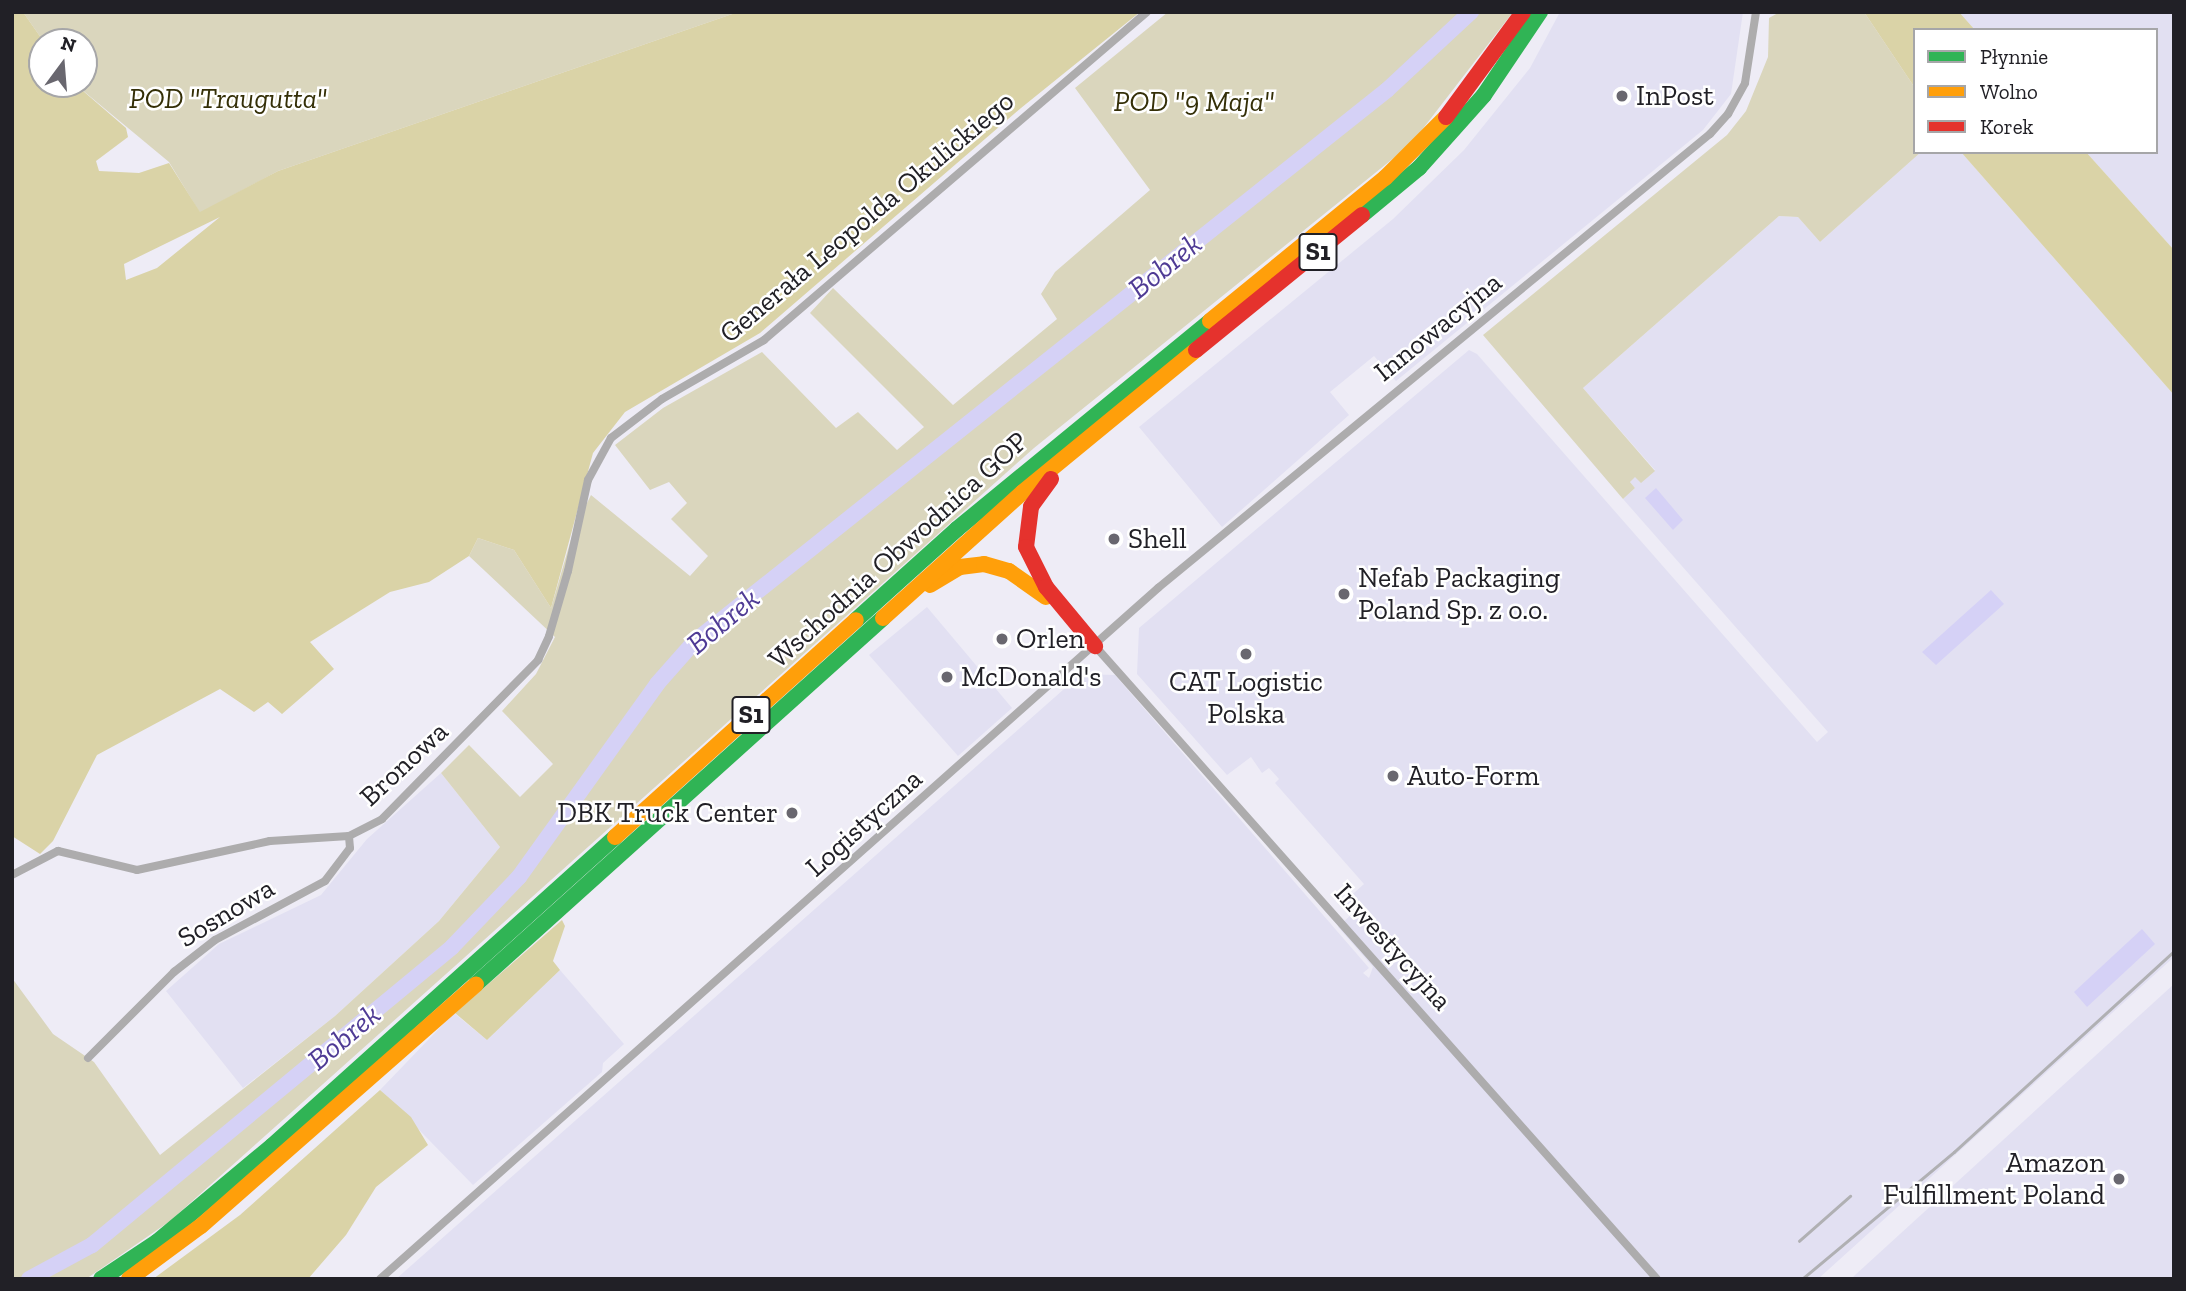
<!DOCTYPE html>
<html>
<head>
<meta charset="utf-8">
<style>
  body { margin:0 }
  #map { position:relative; width:2186px; height:1291px; overflow:hidden; background:#eeecf6; font-family:"Zilla Slab",serif }
  div>[style] { position:absolute }
  .built>* { inset:0; background:#e2e0f2 }
  .green>* { inset:0; background:#dad6bd }
  .forest>* { inset:0; background:#dad3a7 }
  .water>* { inset:0; background:#d5d1f6 }
  .stream>* { height:2.5px; margin:-1.25px; padding:0 1.25px; transform-origin:1.25px; border-radius:1.25px; background:#d5d1f6 }
  .river>* { height:16px; margin:-8px; padding:0 8px; transform-origin:8px; border-radius:8px; background:#d5d1f6 }
  .street>* { height:8px; margin:-4px; padding:0 4px; transform-origin:4px; border-radius:4px; background:#adacad }
  .fast>* { height:16px; margin:-8px; padding:0 8px; transform-origin:8px; border-radius:8px; background:#30b455 }
  .slow>* { height:16px; margin:-8px; padding:0 8px; transform-origin:8px; border-radius:8px; background:#ff9f0a }
  .jam>* { height:16px; margin:-8px; padding:0 8px; transform-origin:8px; border-radius:8px; background:#e5322d }
  .rail>* { height:2.5px; margin:-1.25px; padding:0 1.25px; transform-origin:1.25px; border-radius:1.25px; background:#b0b0b3 }
  .dots>* { width:19px; height:19px; translate:-50% -50%; box-sizing:border-box; border:4px solid #fff; border-radius:50% }
  span { translate:-50% -50%; white-space:nowrap; text-align:center; line-height:1.15; -webkit-text-stroke:5px #fff; paint-order:stroke }
  .shield-label span { padding:2px 5px; background:#fff; border:2px solid; border-radius:5px; -webkit-text-stroke-width:0 }
  .shield-label { font-size:26px; color:#212026; font-weight:700 }
  .poi-label { font-size:28px; color:#212026 }
  .left { translate:0 -50%; text-align:left }
  .right { translate:-100% -50%; text-align:right }
  .park-label { font-size:28px; color:#342f07; font-style:italic }
  .street-label { font-size:28px; color:#212026 }
  .water-label { font-size:30px; color:#4f3b95; font-style:italic }
  .frame { position:absolute; inset:0; border:14px solid #212026; pointer-events:none }
  .legend { position:absolute; left:1913px; top:28px; width:245px; height:126px; box-sizing:border-box; background:#fff; border:2px solid #a6a6a8; margin:0; padding:9px 12px; list-style:none; font-size:21px; color:#212026 }
  .legend li { display:flex; align-items:center; gap:14px; height:35px }
  .legend b { width:35px; border:2px solid #a6a6a8 }
  .north { position:absolute; left:28px; top:28px; width:70px; height:70px; box-sizing:border-box; background:#fff; border:2px solid #a6a6a8; border-radius:50%; rotate:16deg; font-size:19px; font-weight:700; line-height:28px; text-align:center; color:#212026 }
  .north::after { content:''; display:block; margin:auto; width:24px; height:32px; background:#69676f; clip-path:polygon(50% 0,100% 100%,50% 72%,0 100%) }
</style>
</head>
<body>
<div id="map">
  <div class="built">
    <div style="clip-path:polygon(1560px 12px,1743px 12px,1731px 94px,1703px 130px,1396px 381px,1374px 356px,1330px 392px,1349px 415px,1222px 527px,1139px 427px,1393px 219px,1464px 150px,1530px 68px)"></div>
    <div style="clip-path:polygon(1959px 12px,2174px 12px,2174px 250px,2086px 152px,2156px 152px,2156px 30px,1975px 30px)"></div>
    <div style="clip-path:polygon(1921px 152px,1961px 152px,2174px 395px,2174px 957px,1818px 1279px,396px 1279px,1081px 674px,1115px 675px,1369px 968px,1363px 973px,1369px 978px,1373px 967px,1338px 927px,1354px 912px,1345px 901px,1364px 884px,1275px 783px,1279px 779px,1269px 768px,1262px 773px,1251px 757px,1227px 775px,1137px 674px,1139px 628px,1469px 350px,1477px 354px,1817px 742px,1828px 732px,1623px 499px,1635px 488px,1630px 482px,1635px 476px,1655px 470px,1583px 388px,1779px 216px,1798px 217px,1820px 242px)"></div>
    <div style="clip-path:polygon(927px 607px,1012px 708px,958px 756px,869px 655px)"></div>
    <div style="clip-path:polygon(441px 773px,500px 847px,439px 921px,335px 1016px,243px 1088px,166px 991px,219px 944px,321px 895px,367px 839px)"></div>
    <div style="clip-path:polygon(560px 970px,624px 1044px,603px 1063px,602px 1072px,473px 1185px,380px 1090px,454px 1013px,487px 1040px)"></div>
    <div style="clip-path:polygon(2174px 984px,2174px 1279px,1852px 1279px,1854px 1276px)"></div>
  </div>
  <div class="green">
    <div style="clip-path:polygon(23px 12px,738px 12px,278px 171px,200px 213px,169px 162px,75px 84px,84px 84px,84px 42px,44px 42px)"></div>
    <div style="clip-path:polygon(1168px 12px,1513px 12px,1411px 144px,1034px 448px,170px 1221px,86px 1279px,12px 1279px,12px 978px,53px 1034px,94px 1062px,160px 1155px,335px 1016px,439px 921px,500px 847px,441px 773px,469px 745px,520px 797px,553px 764px,502px 711px,536px 674px,555px 637px,469px 556px,478px 538px,514px 550px,551px 608px,574px 529px,591px 495px,690px 576px,708px 556px,671px 519px,687px 503px,669px 482px,650px 490px,615px 445px,663px 408px,762px 352px,836px 428px,858px 412px,897px 450px,924px 427px,810px 313px,833px 288px,953px 405px,1057px 319px,1041px 294px,1055px 272px,1150px 190px,1075px 88px)"></div>
    <div style="clip-path:polygon(1864px 12px,1915px 88px,1915px 152px,1921px 152px,1820px 242px,1798px 217px,1779px 216px,1583px 388px,1655px 471px,1641px 483px,1635px 477px,1630px 482px,1635px 488px,1623px 499px,1483px 335px,1727px 135px,1746px 111px,1768px 57px,1769px 18px,1778px 13px)"></div>
  </div>
  <div class="forest">
    <div style="clip-path:polygon(evenodd,12px 12px,23px 12px,44px 42px,42px 84px,75px 84px,126px 128px,128px 137px,96px 161px,99px 171px,139px 173px,169px 163px,200px 212px,278px 171px,738px 12px,1140px 12px,1021px 108px,760px 333px,625px 412px,593px 453px,551px 608px,514px 550px,478px 538px,469px 556px,429px 582px,390px 592px,310px 642px,334px 669px,282px 714px,268px 702px,254px 712px,220px 689px,97px 755px,53px 841px,40px 854px,12px 836px,12px 12px,220px 217px,157px 268px,126px 280px,124px 264px,220px 217px)"></div>
    <div style="clip-path:polygon(1864px 12px,1959px 12px,1975px 30px,1915px 30px,1915px 88px)"></div>
    <div style="clip-path:polygon(1961px 152px,2086px 152px,2174px 250px,2174px 395px)"></div>
    <div style="clip-path:polygon(562px 920px,565px 926px,553px 961px,560px 970px,487px 1040px,455px 1013px)"></div>
    <div style="clip-path:polygon(380px 1090px,411px 1117px,428px 1145px,376px 1187px,346px 1235px,308px 1279px,153px 1279px,240px 1215px)"></div>
  </div>
  <div class="water">
    <div style="clip-path:polygon(1656px 488px,1683px 520px,1673px 530px,1645px 498px)"></div>
    <div style="clip-path:polygon(1991px 590px,2004px 604px,1936px 665px,1922px 652px)"></div>
    <div style="clip-path:polygon(2142px 929px,2155px 944px,2087px 1007px,2074px 992px)"></div>
  </div>
  <div class="stream">
    <div style="left:1463px;top:12px;width:7px;rotate:82deg"></div>
  </div>
  <div class="river">
    <div style="left:29px;top:1279px;width:72px;rotate:-28.4deg"></div>
    <div style="left:92px;top:1245px;width:467px;rotate:-39.6deg"></div>
    <div style="left:452px;top:947px;width:97px;rotate:-46.3deg"></div>
    <div style="left:519px;top:877px;width:237px;rotate:-54.4deg"></div>
    <div style="left:657px;top:684px;width:57px;rotate:-48.5deg"></div>
    <div style="left:695px;top:641px;width:885px;rotate:-38.53deg"></div>
    <div style="left:1387px;top:90px;width:115px;rotate:-42.9deg"></div>
  </div>
  <div class="street">
    <div style="left:1095px;top:646px;width:846px;rotate:48.4deg"></div>
    <div style="left:12px;top:875px;width:52px;rotate:-27.6deg"></div>
    <div style="left:58px;top:851px;width:81px;rotate:13.5deg"></div>
    <div style="left:137px;top:870px;width:136px;rotate:-12.3deg"></div>
    <div style="left:270px;top:841px;width:79px;rotate:-3.6deg"></div>
    <div style="left:349px;top:836px;width:37px;rotate:-27deg"></div>
    <div style="left:382px;top:819px;width:223px;rotate:-45.5deg"></div>
    <div style="left:538px;top:660px;width:26px;rotate:-65deg"></div>
    <div style="left:549px;top:636px;width:68px;rotate:-73.7deg"></div>
    <div style="left:568px;top:571px;width:93px;rotate:-77.6deg"></div>
    <div style="left:588px;top:480px;width:48px;rotate:-61.3deg"></div>
    <div style="left:611px;top:438px;width:64px;rotate:-37.4deg"></div>
    <div style="left:662px;top:399px;width:118px;rotate:-30deg"></div>
    <div style="left:764px;top:340px;width:504px;rotate:-40.58deg"></div>
    <div style="left:88px;top:1058px;width:122px;rotate:-45deg"></div>
    <div style="left:174px;top:972px;width:52px;rotate:-38deg"></div>
    <div style="left:215px;top:940px;width:125px;rotate:-28.2deg"></div>
    <div style="left:325px;top:881px;width:41px;rotate:-52.9deg"></div>
    <div style="left:350px;top:848px;width:12px;rotate:-95deg"></div>
    <div style="left:380px;top:1279px;width:1041px;rotate:-41.61deg"></div>
    <div style="left:1158px;top:588px;width:715px;rotate:-39.44deg"></div>
    <div style="left:1710px;top:134px;width:27px;rotate:-48deg"></div>
    <div style="left:1728px;top:114px;width:35px;rotate:-61deg"></div>
    <div style="left:1745px;top:83px;width:72px;rotate:-81.2deg"></div>
  </div>
  <div class="fast">
    <div style="left:1362px;top:215px;width:74px;rotate:-39.5deg"></div>
    <div style="left:1419px;top:168px;width:98px;rotate:-48.3deg"></div>
    <div style="left:1484px;top:95px;width:100px;rotate:-56deg"></div>
    <div style="left:856px;top:620px;width:136px;rotate:-42deg"></div>
    <div style="left:957px;top:529px;width:328px;rotate:-39.4deg"></div>
    <div style="left:476px;top:984px;width:547px;rotate:-41.96deg"></div>
    <div style="left:101px;top:1279px;width:67px;rotate:-33.5deg"></div>
    <div style="left:157px;top:1242px;width:150px;rotate:-39.9deg"></div>
    <div style="left:272px;top:1146px;width:462px;rotate:-42deg"></div>
  </div>
  <div class="slow">
    <div style="left:1210px;top:321px;width:226px;rotate:-39.3deg"></div>
    <div style="left:1385px;top:178px;width:86px;rotate:-45deg"></div>
    <div style="left:930px;top:585px;width:35px;rotate:-31deg"></div>
    <div style="left:960px;top:567px;width:24px;rotate:-7deg"></div>
    <div style="left:984px;top:564px;width:26px;rotate:16deg"></div>
    <div style="left:1009px;top:571px;width:45px;rotate:35.1deg"></div>
    <div style="left:883px;top:618px;width:188px;rotate:-42deg"></div>
    <div style="left:1023px;top:492px;width:224px;rotate:-39.4deg"></div>
    <div style="left:615px;top:837px;width:324px;rotate:-42deg"></div>
    <div style="left:129px;top:1279px;width:89px;rotate:-36.4deg"></div>
    <div style="left:201px;top:1226px;width:366px;rotate:-41.3deg"></div>
  </div>
  <div class="jam">
    <div style="left:1446px;top:117px;width:130px;rotate:-53.7deg"></div>
    <div style="left:1196px;top:350px;width:214px;rotate:-39.1deg"></div>
    <div style="left:1051px;top:479px;width:34px;rotate:126deg"></div>
    <div style="left:1031px;top:507px;width:40px;rotate:97.1deg"></div>
    <div style="left:1026px;top:547px;width:45px;rotate:63.4deg"></div>
    <div style="left:1046px;top:587px;width:77px;rotate:50.3deg"></div>
  </div>
  <div class="rail">
    <div style="left:1799px;top:1241px;width:68px;rotate:-41.4deg"></div>
    <div style="left:1802px;top:1279px;width:198px;rotate:-39.9deg"></div>
    <div style="left:1954px;top:1152px;width:298px;rotate:-42.4deg"></div>
  </div>
  <div class="dots">
    <div style="left:1622px;top:96px;background:#69676f"></div>
    <div style="left:1114px;top:539px;background:#69676f"></div>
    <div style="left:1344px;top:594px;background:#69676f"></div>
    <div style="left:1002px;top:639px;background:#69676f"></div>
    <div style="left:1246px;top:654px;background:#69676f"></div>
    <div style="left:947px;top:677px;background:#69676f"></div>
    <div style="left:1393px;top:776px;background:#69676f"></div>
    <div style="left:792px;top:813px;background:#69676f"></div>
    <div style="left:2119px;top:1179px;background:#69676f"></div>
  </div>
  <div class="shield-label">
    <span style="left:1318px;top:252px">S1</span>
    <span style="left:751px;top:715px">S1</span>
  </div>
  <div class="poi-label">
    <span class="left" style="left:1636px;top:96px">InPost</span>
    <span class="left" style="left:1128px;top:539px">Shell</span>
    <span class="left" style="left:1358px;top:594px">Nefab Packaging<br>Poland Sp. z o.o.</span>
    <span class="left" style="left:1016px;top:639px">Orlen</span>
    <span class="left" style="left:961px;top:677px">McDonald's</span>
    <span style="left:1246px;top:698px">CAT Logistic<br>Polska</span>
    <span class="left" style="left:1407px;top:776px">Auto-Form</span>
    <span class="right" style="left:778px;top:813px">DBK Truck Center</span>
    <span class="right" style="left:2105px;top:1179px">Amazon<br>Fulfillment Poland</span>
  </div>
  <div class="park-label">
    <span style="left:228px;top:99px">POD "Traugutta"</span>
    <span style="left:1194px;top:102px">POD "9 Maja"</span>
  </div>
  <div class="street-label">
    <span style="left:867px;top:217px;rotate:-40deg">Generała Leopolda Okulickiego</span>
    <span style="left:1438px;top:327px;rotate:-39deg">Innowacyjna</span>
    <span style="left:898px;top:550px;rotate:-42deg">Wschodnia Obwodnica GOP</span>
    <span style="left:404px;top:764px;rotate:-43deg">Bronowa</span>
    <span style="left:864px;top:823px;rotate:-42deg">Logistyczna</span>
    <span style="left:226px;top:913px;rotate:-31deg">Sosnowa</span>
    <span style="left:1393px;top:947px;rotate:48deg">Inwestycyjna</span>
  </div>
  <div class="water-label">
    <span style="left:1165px;top:266px;rotate:-39deg">Bobrek</span>
    <span style="left:723px;top:621px;rotate:-40deg">Bobrek</span>
    <span style="left:344px;top:1037px;rotate:-40deg">Bobrek</span>
  </div>
  <div class="frame"></div>
  <ul class="legend">
  <li><b style="height:9px;background:#30b455"></b>Płynnie</li>
  <li><b style="height:9px;background:#ff9f0a"></b>Wolno</li>
  <li><b style="height:9px;background:#e5322d"></b>Korek</li>
  </ul>
  <div class="north">N</div>
</div>
</body>
</html>
